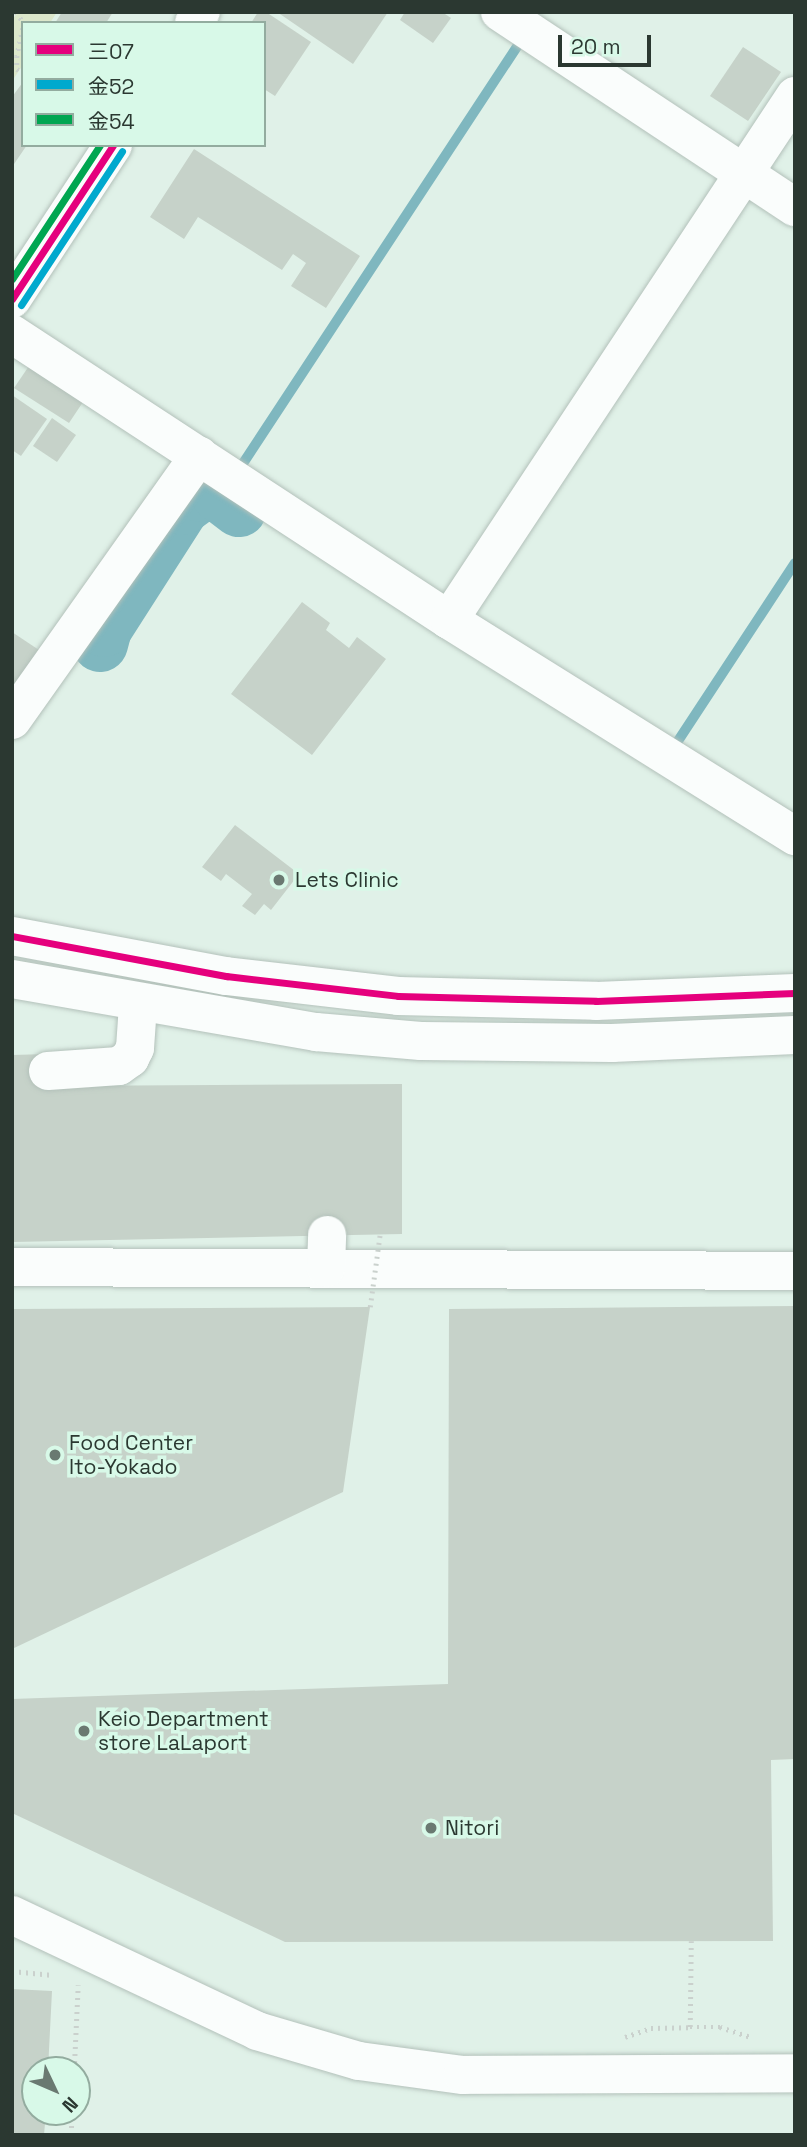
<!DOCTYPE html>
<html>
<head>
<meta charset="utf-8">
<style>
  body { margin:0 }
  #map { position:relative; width:807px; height:2147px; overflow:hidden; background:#e0f1e8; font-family:"Space Grotesk","Noto Sans JP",sans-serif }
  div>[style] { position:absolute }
  .green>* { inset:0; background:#dce7cb }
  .stream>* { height:10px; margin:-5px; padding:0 5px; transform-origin:5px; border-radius:5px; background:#7fb7bf }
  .river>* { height:56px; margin:-28px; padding:0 28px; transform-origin:28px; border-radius:28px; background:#7fb7bf }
  .building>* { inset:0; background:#c6d2c9 }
  .path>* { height:4.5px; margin-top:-2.25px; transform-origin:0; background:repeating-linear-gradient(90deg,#cad1cd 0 2px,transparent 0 7px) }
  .roads { filter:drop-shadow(0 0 2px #b3c1ba) drop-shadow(0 0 2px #b3c1ba) }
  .minor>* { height:38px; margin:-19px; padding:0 19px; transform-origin:19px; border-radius:19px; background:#fafdfc }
  .path-bridge>* { height:4.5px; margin-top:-2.25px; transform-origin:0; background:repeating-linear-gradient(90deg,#cad1cd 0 2px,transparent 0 7px) }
  .bus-1>* { height:7px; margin:-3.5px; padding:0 3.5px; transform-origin:3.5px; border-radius:3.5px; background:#e5007d }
  .bus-2>* { height:7px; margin:-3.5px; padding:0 3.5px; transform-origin:3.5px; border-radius:3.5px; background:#00a9ce }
  .bus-3>* { height:7px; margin:-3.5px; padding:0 3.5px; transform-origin:3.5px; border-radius:3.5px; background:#00a651 }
  .dots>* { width:19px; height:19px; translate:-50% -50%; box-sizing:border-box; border:4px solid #d8f9e8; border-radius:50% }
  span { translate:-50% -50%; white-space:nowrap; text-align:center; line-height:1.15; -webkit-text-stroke:7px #d8f9e8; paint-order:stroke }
  .poi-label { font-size:21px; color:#2b3831 }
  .left { translate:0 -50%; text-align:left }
  .frame { position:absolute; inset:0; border:14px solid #2b3831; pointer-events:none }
  .legend { position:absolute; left:21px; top:21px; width:245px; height:126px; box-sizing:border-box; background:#d8f9e8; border:2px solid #93ac9f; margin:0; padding:9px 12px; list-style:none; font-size:21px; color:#2b3831 }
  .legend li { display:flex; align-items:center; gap:14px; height:35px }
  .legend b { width:35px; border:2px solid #93ac9f }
  .north { position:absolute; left:21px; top:2056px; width:70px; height:70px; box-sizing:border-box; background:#d8f9e8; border:2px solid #93ac9f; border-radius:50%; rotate:134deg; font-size:19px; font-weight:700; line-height:28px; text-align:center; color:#2b3831 }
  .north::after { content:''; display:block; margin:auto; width:24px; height:32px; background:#6a7971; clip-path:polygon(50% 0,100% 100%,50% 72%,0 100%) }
  .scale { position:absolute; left:558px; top:35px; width:93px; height:32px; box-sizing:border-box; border:4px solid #2b3831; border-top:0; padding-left:9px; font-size:21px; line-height:24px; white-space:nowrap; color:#2b3831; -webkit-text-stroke:5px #d8f9e8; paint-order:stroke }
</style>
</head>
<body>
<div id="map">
  <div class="green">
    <div style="clip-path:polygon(18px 12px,57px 12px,50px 23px,23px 23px,23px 65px,12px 81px,12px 20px)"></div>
  </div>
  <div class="stream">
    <div style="left:238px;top:471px;width:521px;rotate:-56.68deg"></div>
    <div style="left:674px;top:747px;width:220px;rotate:-56.7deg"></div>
  </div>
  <div class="river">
    <div style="left:100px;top:644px;width:16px;rotate:-75deg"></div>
    <div style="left:104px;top:629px;width:145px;rotate:-57.4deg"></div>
    <div style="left:182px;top:507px;width:22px;rotate:-36deg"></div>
    <div style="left:200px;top:494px;width:19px"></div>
    <div style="left:219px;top:494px;width:25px;rotate:37deg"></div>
  </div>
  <div class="building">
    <div style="clip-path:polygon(62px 12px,113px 12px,106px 23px,55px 23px)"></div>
    <div style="clip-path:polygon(258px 12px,266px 12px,311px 42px,275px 96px,264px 89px,264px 23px,251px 23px)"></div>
    <div style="clip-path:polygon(277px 12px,388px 12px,353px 64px)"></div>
    <div style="clip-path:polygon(405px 12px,442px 12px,451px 18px,433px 43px,400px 20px)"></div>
    <div style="clip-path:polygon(743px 47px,781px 72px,748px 121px,710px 96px)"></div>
    <div style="clip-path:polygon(23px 82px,23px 145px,27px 145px,12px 167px,12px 97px)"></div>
    <div style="clip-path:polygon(194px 149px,360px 256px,326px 308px,291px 286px,306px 263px,293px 254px,282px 270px,198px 217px,184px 239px,150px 217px)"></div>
    <div style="clip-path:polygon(31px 363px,85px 399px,69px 423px,14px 388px)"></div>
    <div style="clip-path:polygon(12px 395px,47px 419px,21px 456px,12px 450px)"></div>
    <div style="clip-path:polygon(52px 418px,76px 435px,57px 462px,33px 446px)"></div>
    <div style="clip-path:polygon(302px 602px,330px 623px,326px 630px,349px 648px,357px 637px,386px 659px,312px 755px,231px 694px)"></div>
    <div style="clip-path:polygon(12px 632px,39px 650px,12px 691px)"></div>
    <div style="clip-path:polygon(235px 825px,299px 874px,271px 910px,264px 904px,255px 915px,242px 906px,252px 894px,226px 874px,221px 881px,202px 867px)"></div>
    <div style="clip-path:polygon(48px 1054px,49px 1086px,402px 1084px,402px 1234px,12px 1242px,12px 1055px)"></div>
    <div style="clip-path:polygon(795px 1306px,795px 1759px,771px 1760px,773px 1941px,285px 1942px,12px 1813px,12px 1699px,448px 1684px,449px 1309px)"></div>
    <div style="clip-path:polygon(370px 1307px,343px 1492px,12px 1649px,12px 1309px)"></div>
    <div style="clip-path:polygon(12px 1989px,52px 1991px,48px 2070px,35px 2070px,35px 2112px,46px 2112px,44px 2135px,12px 2135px)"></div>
  </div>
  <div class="path">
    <div style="left:16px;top:12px;width:14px;rotate:54deg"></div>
    <div style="left:23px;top:28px;width:29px;rotate:102deg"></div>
    <div style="left:17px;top:56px;width:13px;rotate:90deg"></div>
    <div style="left:17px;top:69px;width:7px;rotate:34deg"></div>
    <div style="left:12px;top:1971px;width:41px;rotate:5.6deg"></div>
    <div style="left:690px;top:2027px;width:86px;rotate:-89.3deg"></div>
    <div style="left:625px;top:2037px;width:28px;rotate:-19deg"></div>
    <div style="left:651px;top:2028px;width:39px;rotate:-1deg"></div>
    <div style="left:690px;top:2027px;width:30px"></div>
    <div style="left:720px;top:2027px;width:32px;rotate:18deg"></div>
    <div style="left:74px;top:2070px;width:85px;rotate:-87.3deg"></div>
    <div style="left:71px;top:2135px;width:23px;rotate:-88deg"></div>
  </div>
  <div class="roads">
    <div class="minor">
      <div style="left:500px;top:12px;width:354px;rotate:33.5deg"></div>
      <div style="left:194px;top:23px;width:13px;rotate:-58deg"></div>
      <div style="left:12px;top:299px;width:184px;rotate:-56.7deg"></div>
      <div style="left:12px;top:334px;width:522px;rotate:33.2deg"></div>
      <div style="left:449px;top:620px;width:408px;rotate:32deg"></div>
      <div style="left:449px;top:620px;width:628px;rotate:-56.56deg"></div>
      <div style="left:12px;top:720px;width:324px;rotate:-54.7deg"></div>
      <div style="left:12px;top:936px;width:218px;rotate:10.6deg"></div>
      <div style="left:226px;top:976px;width:173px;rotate:6.6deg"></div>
      <div style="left:398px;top:996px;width:198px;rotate:1.4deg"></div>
      <div style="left:596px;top:1001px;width:199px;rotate:-2.3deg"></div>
      <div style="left:12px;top:979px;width:309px;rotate:9.9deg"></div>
      <div style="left:316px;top:1032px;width:105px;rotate:4.9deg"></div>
      <div style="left:421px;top:1041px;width:191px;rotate:0.6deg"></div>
      <div style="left:612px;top:1043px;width:183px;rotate:-2.5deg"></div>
      <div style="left:48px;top:1071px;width:71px;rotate:-4deg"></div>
      <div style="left:119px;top:1066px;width:14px;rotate:-36deg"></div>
      <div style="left:130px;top:1058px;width:11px;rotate:-63deg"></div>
      <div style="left:135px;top:1048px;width:43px;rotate:-86deg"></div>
      <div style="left:12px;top:1267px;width:783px;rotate:0.29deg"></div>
      <div style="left:326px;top:1268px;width:33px;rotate:-88deg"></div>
      <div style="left:12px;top:1915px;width:271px;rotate:25.3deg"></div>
      <div style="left:257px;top:2031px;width:106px;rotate:16.4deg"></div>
      <div style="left:359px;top:2061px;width:105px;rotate:7.7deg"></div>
      <div style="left:463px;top:2075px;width:332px;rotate:-0.3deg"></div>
    </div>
  </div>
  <div class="path-bridge">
    <div style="left:370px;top:1307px;width:74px;rotate:-82.2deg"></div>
  </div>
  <div class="bus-1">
    <div style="left:12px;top:299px;width:184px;rotate:-56.7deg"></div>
    <div style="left:12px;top:936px;width:218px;rotate:10.6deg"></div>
    <div style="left:226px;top:976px;width:173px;rotate:6.6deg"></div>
    <div style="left:398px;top:996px;width:198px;rotate:1.4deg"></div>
    <div style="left:596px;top:1001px;width:199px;rotate:-2.3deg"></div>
  </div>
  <div class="bus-2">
    <div style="left:21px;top:305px;width:184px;rotate:-56.7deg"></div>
  </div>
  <div class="bus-3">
    <div style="left:12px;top:279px;width:160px;rotate:-56.7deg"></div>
  </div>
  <div class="dots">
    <div style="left:279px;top:880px;background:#6a7971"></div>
    <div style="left:55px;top:1455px;background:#6a7971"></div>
    <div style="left:84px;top:1731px;background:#6a7971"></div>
    <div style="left:431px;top:1828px;background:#6a7971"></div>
  </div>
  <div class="poi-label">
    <span class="left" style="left:295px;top:880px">Lets Clinic</span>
    <span class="left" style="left:69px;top:1455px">Food Center<br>Ito-Yokado</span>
    <span class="left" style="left:98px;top:1731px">Keio Department<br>store LaLaport</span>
    <span class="left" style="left:445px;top:1828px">Nitori</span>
  </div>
  <div class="frame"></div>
  <ul class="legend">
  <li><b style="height:9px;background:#e5007d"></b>三07</li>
  <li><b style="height:9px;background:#00a9ce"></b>金52</li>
  <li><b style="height:9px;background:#00a651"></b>金54</li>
  </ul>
  <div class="north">N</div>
  <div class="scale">20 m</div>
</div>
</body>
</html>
